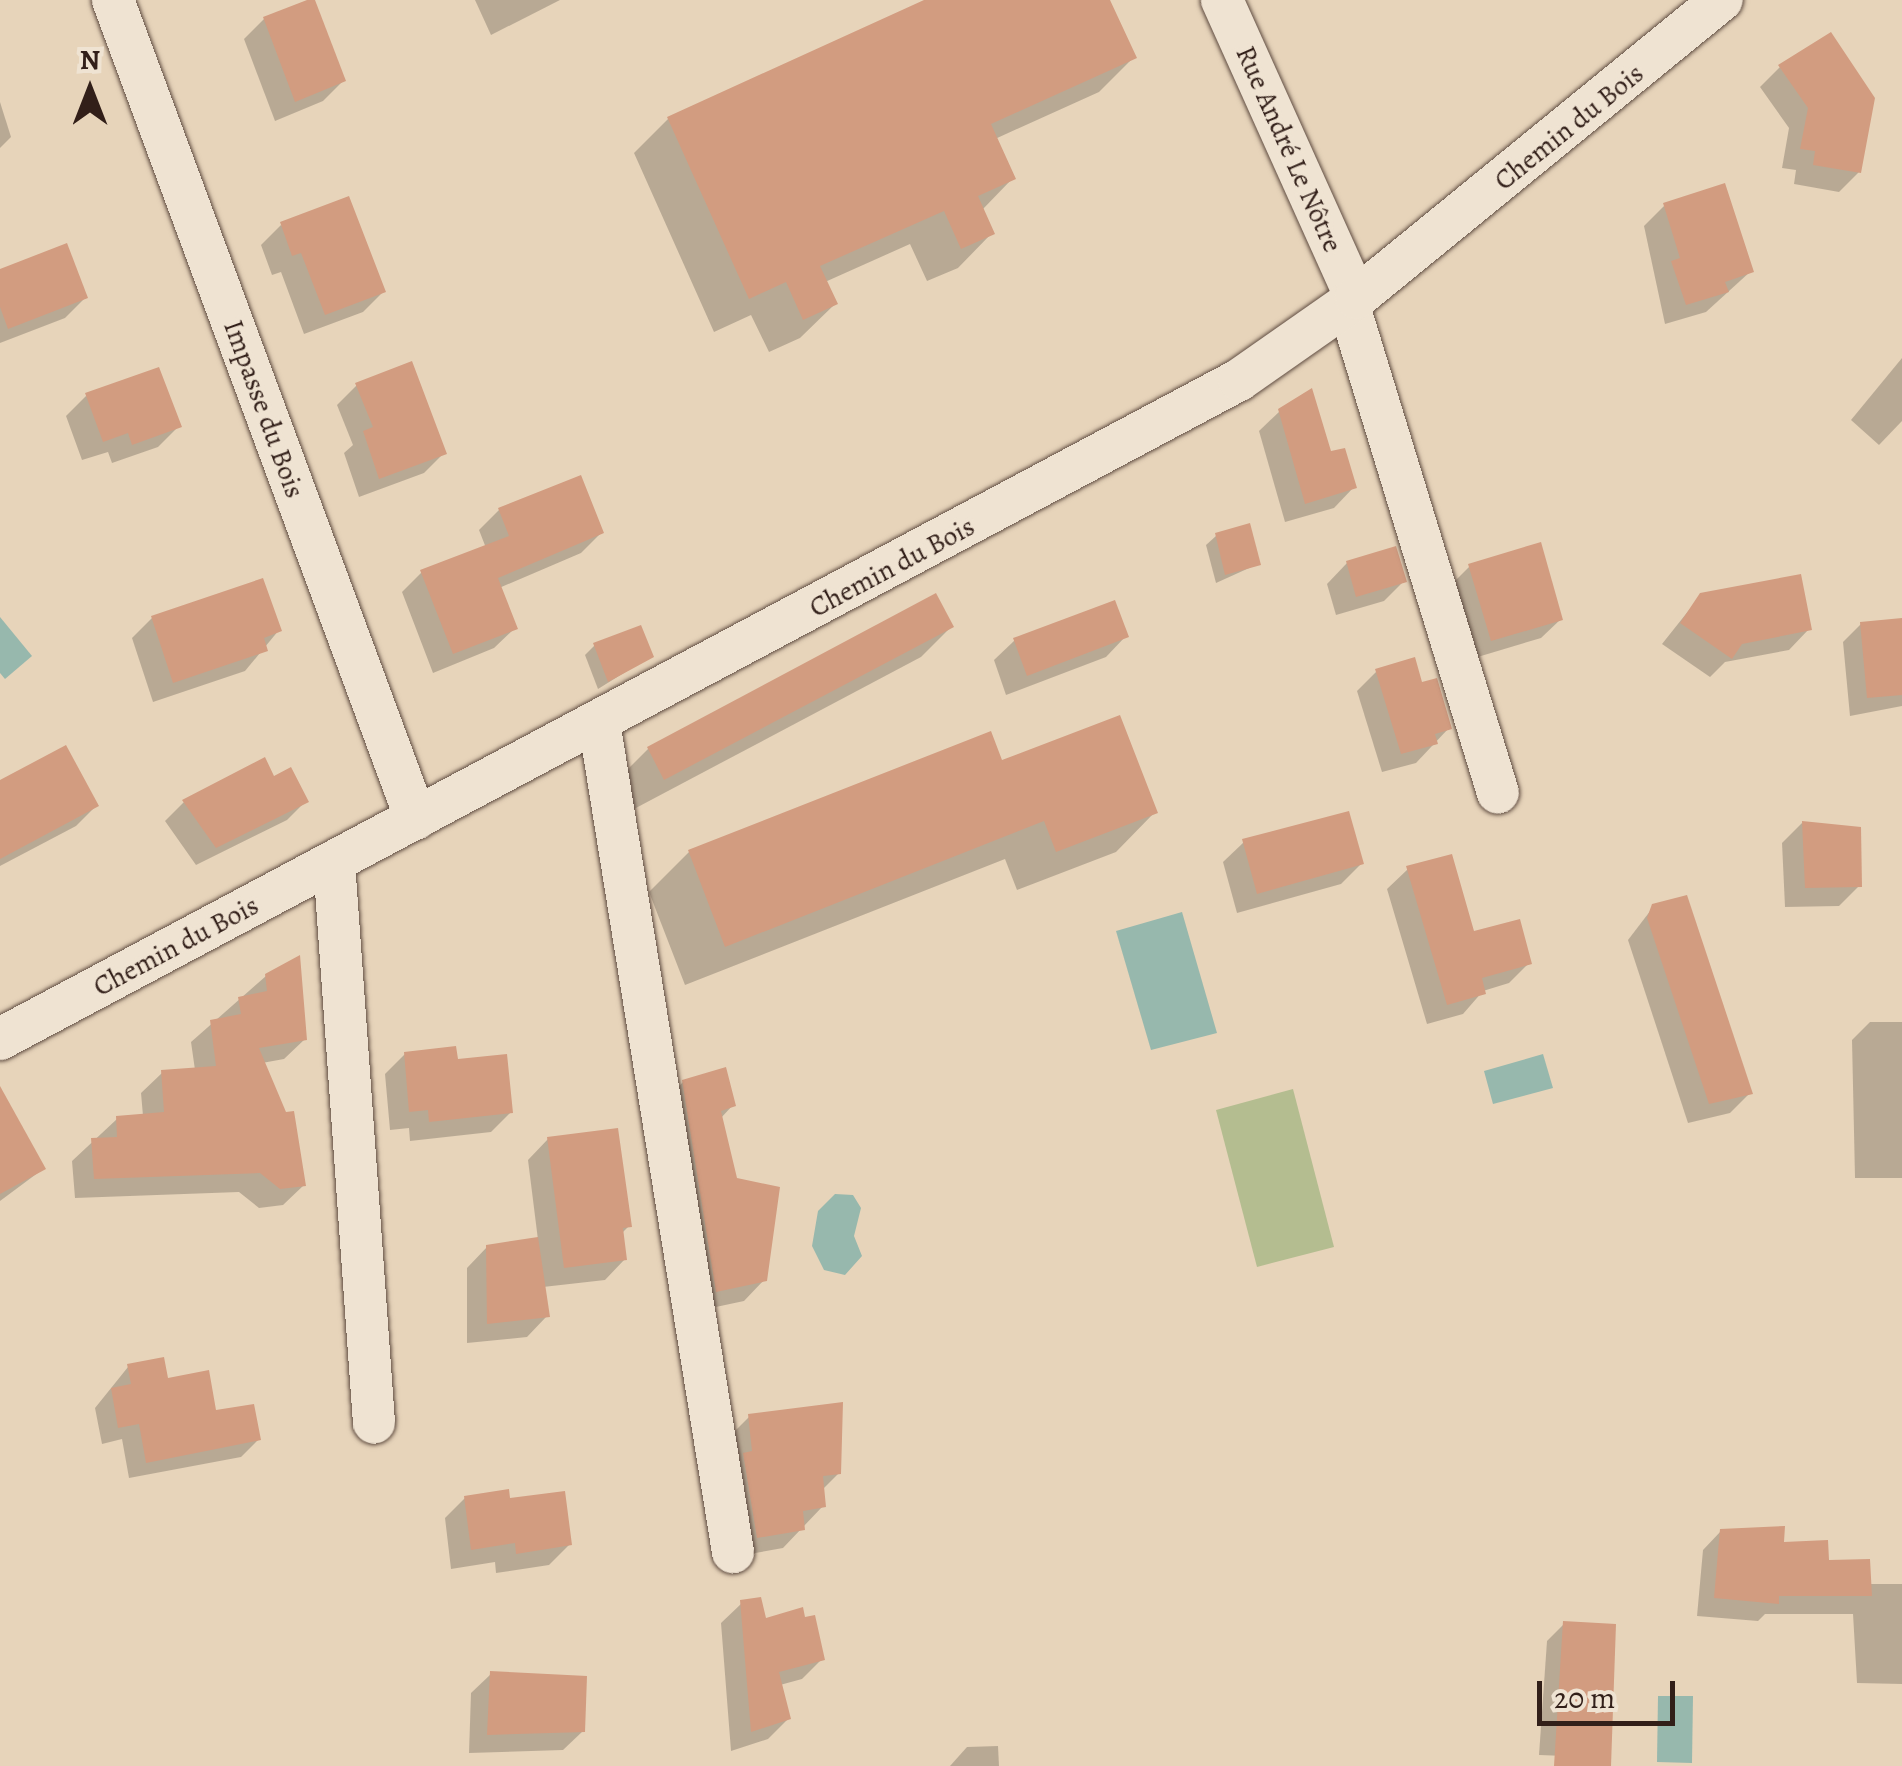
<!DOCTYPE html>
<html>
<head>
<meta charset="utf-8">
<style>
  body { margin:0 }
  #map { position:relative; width:1902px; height:1766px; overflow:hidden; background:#e7d4ba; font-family:Alegreya,serif }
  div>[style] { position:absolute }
  .green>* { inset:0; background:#b4bd90 }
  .water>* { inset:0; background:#97b8ad }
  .shadow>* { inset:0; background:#0003 }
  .building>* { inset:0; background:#d29c80 }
  .roads { filter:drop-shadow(0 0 2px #5f4c41) drop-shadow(0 0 2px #5f4c41) }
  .minor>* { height:42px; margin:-21px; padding:0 21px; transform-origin:21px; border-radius:21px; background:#efe3d2 }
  span { translate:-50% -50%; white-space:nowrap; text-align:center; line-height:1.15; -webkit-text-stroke:8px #efe3d2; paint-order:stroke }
  .street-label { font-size:28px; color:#321f19 }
  .north { position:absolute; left:40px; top:40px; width:100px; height:100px; -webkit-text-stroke:8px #efe3d2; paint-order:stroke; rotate:0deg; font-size:28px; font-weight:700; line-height:40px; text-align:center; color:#321f19 }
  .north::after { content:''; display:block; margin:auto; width:35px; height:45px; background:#321f19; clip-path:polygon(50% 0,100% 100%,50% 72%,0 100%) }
  .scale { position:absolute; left:1537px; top:1681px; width:138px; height:45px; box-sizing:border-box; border:5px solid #321f19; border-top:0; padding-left:12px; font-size:30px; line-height:35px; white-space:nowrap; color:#321f19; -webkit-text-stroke:8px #efe3d2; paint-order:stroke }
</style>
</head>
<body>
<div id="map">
  <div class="green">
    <div style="clip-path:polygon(1293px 1089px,1334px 1247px,1257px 1267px,1216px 1110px)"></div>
  </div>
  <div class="water">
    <div style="clip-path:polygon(0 617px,32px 656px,5px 679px,0 673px)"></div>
    <div style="clip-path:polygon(1182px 912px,1217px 1033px,1151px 1050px,1116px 931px)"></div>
    <div style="clip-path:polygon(1543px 1054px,1553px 1088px,1493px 1104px,1484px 1071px)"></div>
    <div style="clip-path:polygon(835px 1194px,853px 1195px,861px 1208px,854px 1236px,862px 1256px,845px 1275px,824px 1270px,812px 1246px,818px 1211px)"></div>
    <div style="clip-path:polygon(1658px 1696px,1693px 1696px,1692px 1763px,1657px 1762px)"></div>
  </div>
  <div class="shadow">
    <div style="clip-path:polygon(475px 0,560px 0,491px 35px)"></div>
    <div style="clip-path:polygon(930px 0,1108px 0,1134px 57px,1099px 92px,995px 139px,1013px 178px,982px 210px,992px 233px,958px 268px,927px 281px,910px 244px,825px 282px,835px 304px,800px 338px,769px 352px,751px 315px,714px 332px,634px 153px,668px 119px)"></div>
    <div style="clip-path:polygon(264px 19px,343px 81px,323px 101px,275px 121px,244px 39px)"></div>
    <div style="clip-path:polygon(1780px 67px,1859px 172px,1839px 192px,1794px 184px,1796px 170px,1782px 168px,1789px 128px,1760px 87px)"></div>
    <div style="clip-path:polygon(0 102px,11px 137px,0 148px)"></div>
    <div style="clip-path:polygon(1664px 206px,1751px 271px,1706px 312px,1665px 324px,1644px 226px)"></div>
    <div style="clip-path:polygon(281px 225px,383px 292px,363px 312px,304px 334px,281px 272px,272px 275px,261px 245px)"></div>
    <div style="clip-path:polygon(0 271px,85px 298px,65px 318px,0 343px)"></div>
    <div style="clip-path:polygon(1902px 358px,1902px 421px,1879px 445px,1851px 420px)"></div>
    <div style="clip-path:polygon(357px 385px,444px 453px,424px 473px,359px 497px,344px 453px,353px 445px,337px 405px)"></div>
    <div style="clip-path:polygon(86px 396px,179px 426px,158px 447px,112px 463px,108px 452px,82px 460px,66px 416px)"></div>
    <div style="clip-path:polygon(1280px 411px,1354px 487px,1334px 508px,1285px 522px,1259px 431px)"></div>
    <div style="clip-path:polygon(499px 510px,602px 532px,581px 553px,499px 588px,515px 628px,494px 648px,433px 673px,402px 592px,422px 572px,486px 548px,479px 530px)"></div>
    <div style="clip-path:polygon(1216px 536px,1258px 564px,1216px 583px,1206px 545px)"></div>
    <div style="clip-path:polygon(1347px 563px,1404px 581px,1384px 601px,1336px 615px,1327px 584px)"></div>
    <div style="clip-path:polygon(1469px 567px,1561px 619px,1541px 638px,1471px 659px,1450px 586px)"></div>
    <div style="clip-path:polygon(1701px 595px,1809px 629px,1789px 650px,1725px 662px,1710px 677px,1662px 644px)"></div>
    <div style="clip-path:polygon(152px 618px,279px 630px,245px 671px,153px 702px,132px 638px)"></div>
    <div style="clip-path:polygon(1902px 620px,1902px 706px,1850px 716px,1843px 642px,1861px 624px)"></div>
    <div style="clip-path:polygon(951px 627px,921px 657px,634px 809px,618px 779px,648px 749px)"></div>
    <div style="clip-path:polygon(1126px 636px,1106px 657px,1006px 695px,994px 660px,1015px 640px)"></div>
    <div style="clip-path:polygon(595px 645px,651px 656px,598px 689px,585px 655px)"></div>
    <div style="clip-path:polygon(1376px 672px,1421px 685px,1449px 728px,1416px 763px,1382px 772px,1357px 691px)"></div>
    <div style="clip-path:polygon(264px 761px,273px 779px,306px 801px,287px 820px,196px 865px,165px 821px,184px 802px)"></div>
    <div style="clip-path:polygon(1000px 763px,1155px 812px,1116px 852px,1017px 890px,1005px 859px,685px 985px,649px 892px,689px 852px)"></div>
    <div style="clip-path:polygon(0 783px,96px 806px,76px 826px,0 866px)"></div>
    <div style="clip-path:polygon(1802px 823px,1859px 886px,1839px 906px,1785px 907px,1782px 843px)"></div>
    <div style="clip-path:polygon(1244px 842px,1362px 863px,1341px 884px,1237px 913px,1223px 862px)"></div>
    <div style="clip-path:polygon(1408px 869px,1472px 934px,1529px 963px,1509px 983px,1483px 991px,1463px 1014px,1427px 1024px,1387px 889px)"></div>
    <div style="clip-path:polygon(1654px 906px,1750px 1093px,1730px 1113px,1688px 1123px,1628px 940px)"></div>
    <div style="clip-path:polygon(266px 976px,305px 1039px,284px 1059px,262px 1063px,304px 1185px,283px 1205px,259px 1208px,239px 1192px,75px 1198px,72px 1161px,117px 1119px,143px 1116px,141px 1093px,162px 1073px,195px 1070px,191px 1042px)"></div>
    <div style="clip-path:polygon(1870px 1022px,1902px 1022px,1902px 1178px,1855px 1178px,1852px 1040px)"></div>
    <div style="clip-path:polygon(405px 1054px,455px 1061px,511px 1112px,491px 1132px,410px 1141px,409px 1128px,390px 1130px,385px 1074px)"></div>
    <div style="clip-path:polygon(683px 1082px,733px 1105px,720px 1119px,764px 1280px,744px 1301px,697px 1311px,663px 1103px)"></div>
    <div style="clip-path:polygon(0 1120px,43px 1169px,0 1201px)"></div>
    <div style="clip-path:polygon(548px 1139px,629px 1226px,621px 1234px,625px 1259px,605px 1280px,543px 1287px,547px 1316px,527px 1337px,467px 1343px,467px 1268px,487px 1247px,538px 1240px,528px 1160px)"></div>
    <div style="clip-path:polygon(128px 1367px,214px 1413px,258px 1440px,241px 1457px,129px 1478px,122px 1439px,102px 1444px,95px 1408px)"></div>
    <div style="clip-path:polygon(749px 1417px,839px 1473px,822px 1490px,823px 1506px,783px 1548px,738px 1556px,730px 1436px)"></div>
    <div style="clip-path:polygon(465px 1498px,508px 1501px,570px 1544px,549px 1565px,496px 1573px,495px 1562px,451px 1569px,445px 1518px)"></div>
    <div style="clip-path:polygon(1721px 1531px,1781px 1544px,1869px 1584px,1902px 1584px,1902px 1684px,1857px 1683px,1853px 1614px,1765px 1614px,1758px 1621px,1697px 1616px,1703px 1550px)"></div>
    <div style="clip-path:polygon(742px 1603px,822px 1659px,802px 1679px,780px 1685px,788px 1719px,768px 1739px,731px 1751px,721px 1623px)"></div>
    <div style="clip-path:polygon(1564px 1624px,1592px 1757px,1539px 1755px,1547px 1641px)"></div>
    <div style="clip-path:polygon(491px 1674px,583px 1731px,563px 1750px,469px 1753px,471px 1693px)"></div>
    <div style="clip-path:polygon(998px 1746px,999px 1766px,950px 1766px,967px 1747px)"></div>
  </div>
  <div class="building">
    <div style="clip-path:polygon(307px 0,315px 0,346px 81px,295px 102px,263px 17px)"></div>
    <div style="clip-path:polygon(924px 0,1110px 0,1137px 58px,991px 124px,1016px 179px,978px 196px,995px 234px,961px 249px,944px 211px,820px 266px,838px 304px,803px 320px,786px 282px,749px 299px,667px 117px)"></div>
    <div style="clip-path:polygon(1831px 32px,1875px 98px,1861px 173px,1813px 165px,1815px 151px,1800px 149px,1808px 108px,1778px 65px)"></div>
    <div style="clip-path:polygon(1725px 183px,1754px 272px,1725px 282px,1729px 292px,1686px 305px,1671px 261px,1680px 258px,1663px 203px)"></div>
    <div style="clip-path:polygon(349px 196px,386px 292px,325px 315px,301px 253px,292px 256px,280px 222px)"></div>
    <div style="clip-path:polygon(67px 243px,88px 298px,8px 329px,0 307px,0 269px)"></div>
    <div style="clip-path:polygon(412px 361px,447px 454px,379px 479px,363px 431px,373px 427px,355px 383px)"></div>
    <div style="clip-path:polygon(159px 367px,182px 427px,132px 445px,128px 433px,103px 442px,85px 393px)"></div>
    <div style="clip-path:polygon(1312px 388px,1331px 451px,1345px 448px,1357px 488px,1305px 504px,1278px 409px)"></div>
    <div style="clip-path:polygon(581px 475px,604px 533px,498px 578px,518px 629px,453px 654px,420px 570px,509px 536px,498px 508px)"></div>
    <div style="clip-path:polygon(1250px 523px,1261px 565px,1225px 575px,1215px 533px)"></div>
    <div style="clip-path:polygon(1541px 542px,1563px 620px,1491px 641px,1468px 564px)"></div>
    <div style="clip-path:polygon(1396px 546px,1407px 582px,1356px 597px,1346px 561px)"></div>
    <div style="clip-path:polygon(1801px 574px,1812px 630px,1742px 644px,1732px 659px,1680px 623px,1700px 593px)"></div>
    <div style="clip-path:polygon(263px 578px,282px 631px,264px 638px,268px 651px,173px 683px,151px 616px)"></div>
    <div style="clip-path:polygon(936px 593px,954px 627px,664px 780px,647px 747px)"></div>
    <div style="clip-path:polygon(1115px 600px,1129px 637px,1027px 676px,1013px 638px)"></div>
    <div style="clip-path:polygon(1902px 618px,1902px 695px,1867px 698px,1860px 622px)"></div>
    <div style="clip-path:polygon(641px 625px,654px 657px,608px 682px,593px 643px)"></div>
    <div style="clip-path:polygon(1415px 657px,1422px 682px,1437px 678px,1452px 729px,1435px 734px,1438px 744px,1401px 754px,1375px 669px)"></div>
    <div style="clip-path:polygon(1120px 715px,1158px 813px,1056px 852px,1044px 821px,725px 947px,688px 850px,991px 731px,1002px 760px)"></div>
    <div style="clip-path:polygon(66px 745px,99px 806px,0 859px,0 780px)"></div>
    <div style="clip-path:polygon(265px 757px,274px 776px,291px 767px,309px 802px,216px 848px,182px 800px)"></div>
    <div style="clip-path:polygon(1349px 811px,1364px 864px,1257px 894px,1242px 839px)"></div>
    <div style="clip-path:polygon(1802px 821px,1861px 827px,1862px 887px,1805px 888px)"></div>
    <div style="clip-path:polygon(1452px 854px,1474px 931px,1520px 919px,1532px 964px,1482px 978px,1486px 994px,1447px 1005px,1406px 866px)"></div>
    <div style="clip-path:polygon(1687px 895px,1753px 1094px,1709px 1104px,1647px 918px,1652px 904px)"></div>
    <div style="clip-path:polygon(300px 955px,307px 1040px,259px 1048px,286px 1112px,294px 1111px,306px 1186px,280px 1189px,260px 1173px,94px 1179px,91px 1138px,117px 1137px,116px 1116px,164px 1112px,161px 1070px,216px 1066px,210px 1020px,241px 1014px,238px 997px,267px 991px,265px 974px)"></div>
    <div style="clip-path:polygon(456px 1046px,458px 1059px,507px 1054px,513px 1113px,429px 1122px,428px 1110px,409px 1112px,404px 1052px)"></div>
    <div style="clip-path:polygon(726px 1067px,736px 1106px,721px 1111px,737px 1178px,780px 1187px,767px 1281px,716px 1292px,682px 1080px)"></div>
    <div style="clip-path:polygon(0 1086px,46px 1169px,0 1194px)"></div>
    <div style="clip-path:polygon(618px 1128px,632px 1227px,623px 1228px,627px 1260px,564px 1268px,547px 1137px)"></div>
    <div style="clip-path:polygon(538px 1237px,550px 1317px,487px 1324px,486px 1245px)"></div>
    <div style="clip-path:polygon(164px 1357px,168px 1378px,209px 1370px,216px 1410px,254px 1404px,261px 1440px,146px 1463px,139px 1424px,118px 1428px,111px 1388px,131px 1384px,127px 1364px)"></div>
    <div style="clip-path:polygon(843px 1402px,841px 1474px,823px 1476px,826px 1507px,803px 1511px,805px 1530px,757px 1538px,743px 1453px,752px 1451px,748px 1414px)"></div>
    <div style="clip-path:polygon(509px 1489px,510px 1498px,565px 1491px,572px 1545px,516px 1554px,515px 1543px,471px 1550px,464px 1496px)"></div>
    <div style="clip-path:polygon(1785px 1526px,1784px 1542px,1828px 1540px,1829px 1560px,1870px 1559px,1872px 1596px,1779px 1596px,1779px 1604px,1714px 1598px,1720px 1529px)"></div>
    <div style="clip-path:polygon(761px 1597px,766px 1618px,803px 1607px,805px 1617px,815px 1615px,825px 1660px,779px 1672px,791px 1719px,751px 1732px,740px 1600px)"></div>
    <div style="clip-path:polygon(1563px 1621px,1616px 1624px,1611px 1766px,1554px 1766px)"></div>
    <div style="clip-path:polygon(490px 1671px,587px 1676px,585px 1732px,487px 1735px)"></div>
  </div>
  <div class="roads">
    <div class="minor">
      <div style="left:113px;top:0;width:873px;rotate:69.7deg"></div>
      <div style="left:1222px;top:0;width:327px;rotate:65.8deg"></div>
      <div style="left:1348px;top:303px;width:512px;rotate:72.98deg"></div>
      <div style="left:599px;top:722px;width:841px;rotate:80.83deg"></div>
      <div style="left:334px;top:862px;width:562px;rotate:85.92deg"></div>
      <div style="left:0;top:1039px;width:1403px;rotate:-28.01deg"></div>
      <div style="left:1239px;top:380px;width:143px;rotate:-35deg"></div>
      <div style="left:1356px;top:298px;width:472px;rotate:-39.2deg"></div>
    </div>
  </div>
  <div class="street-label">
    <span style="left:1569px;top:127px;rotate:-39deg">Chemin du Bois</span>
    <span style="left:1289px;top:149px;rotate:66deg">Rue André Le Nôtre</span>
    <span style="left:264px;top:409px;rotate:70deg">Impasse du Bois</span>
    <span style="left:892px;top:567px;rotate:-28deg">Chemin du Bois</span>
    <span style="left:176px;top:946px;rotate:-28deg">Chemin du Bois</span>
  </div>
  <div class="north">N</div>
  <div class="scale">20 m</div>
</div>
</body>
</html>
